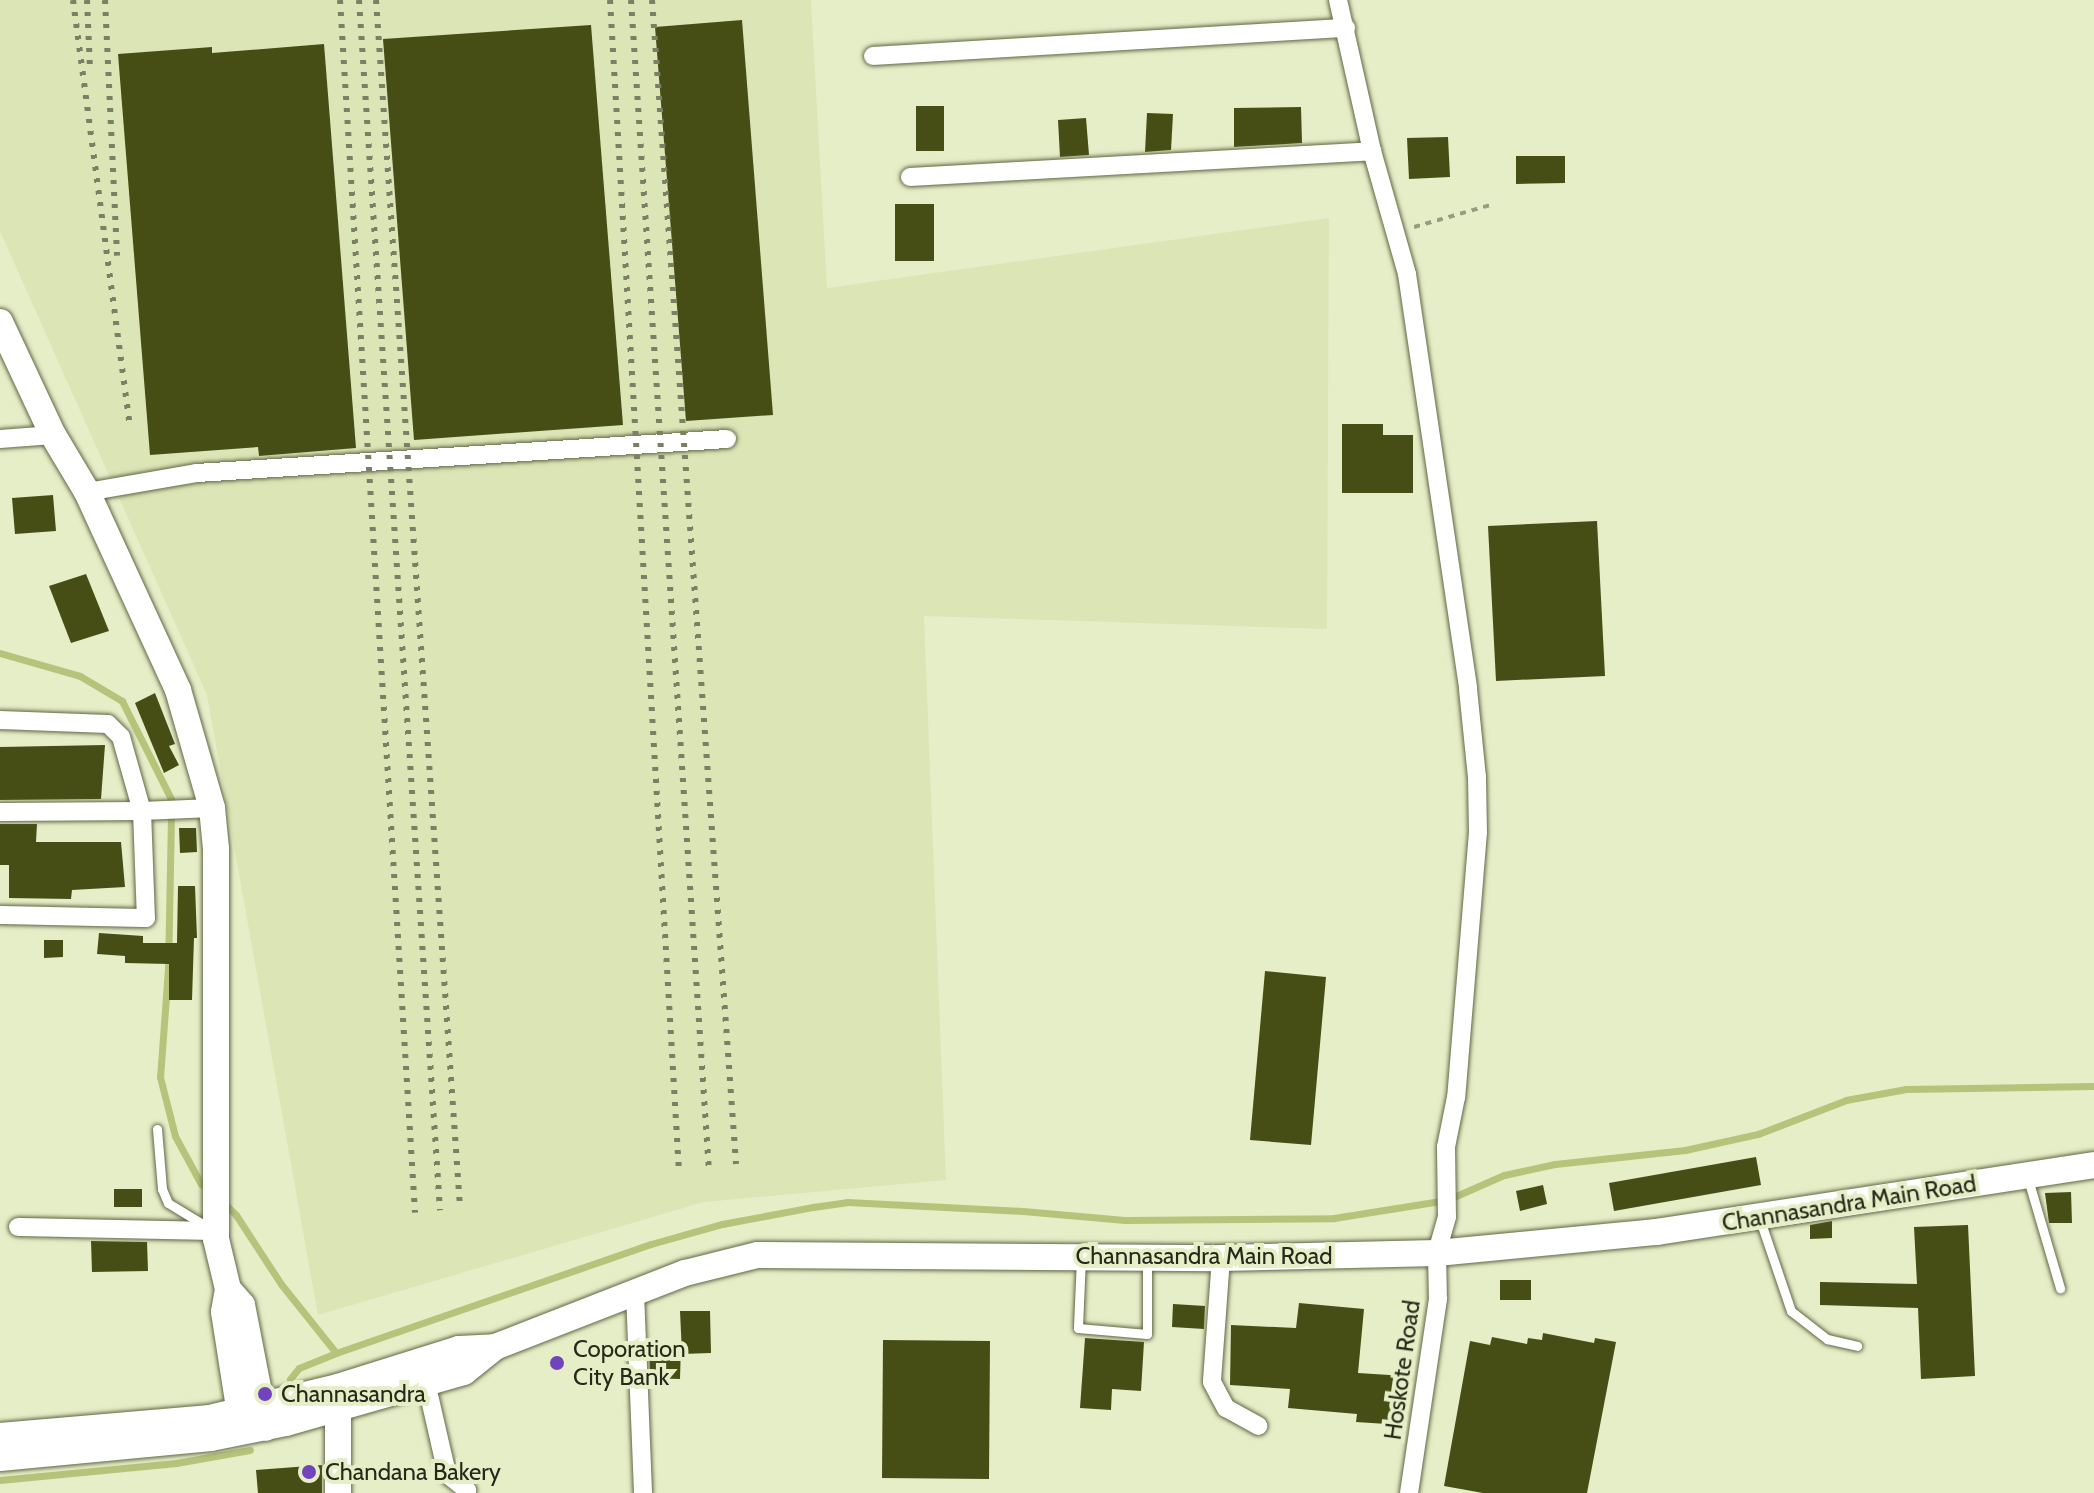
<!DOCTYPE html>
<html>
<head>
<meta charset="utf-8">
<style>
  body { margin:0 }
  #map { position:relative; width:2094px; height:1493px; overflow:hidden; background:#e6eec7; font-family:Cabin,sans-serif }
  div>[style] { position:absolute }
  .built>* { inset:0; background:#dce5b6 }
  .stream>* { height:7px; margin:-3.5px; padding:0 3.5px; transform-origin:3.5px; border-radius:3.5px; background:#b6c37a }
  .building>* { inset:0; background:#464e16 }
  .path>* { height:4px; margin-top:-2px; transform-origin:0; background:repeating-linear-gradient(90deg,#979d80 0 6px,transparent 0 12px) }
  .roads { filter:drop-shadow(0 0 2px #616745) drop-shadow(0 0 2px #616745) }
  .lane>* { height:9px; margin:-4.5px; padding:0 4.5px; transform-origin:4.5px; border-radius:4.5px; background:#fff }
  .street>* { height:18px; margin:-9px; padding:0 9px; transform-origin:9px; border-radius:9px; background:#fff }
  .secondary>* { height:26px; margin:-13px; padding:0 13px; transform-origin:13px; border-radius:13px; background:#fff }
  .rail>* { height:6px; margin-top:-3px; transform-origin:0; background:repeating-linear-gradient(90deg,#7a7f65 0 4px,transparent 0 12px) }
  .dots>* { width:22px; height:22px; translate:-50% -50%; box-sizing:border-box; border:4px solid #e6eec7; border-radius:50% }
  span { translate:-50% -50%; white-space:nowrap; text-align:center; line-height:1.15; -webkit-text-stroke:8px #e6eec7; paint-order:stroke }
  .street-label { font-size:24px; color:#26291a }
  .poi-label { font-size:24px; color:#26291a }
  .left { translate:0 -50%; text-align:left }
</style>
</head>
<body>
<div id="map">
  <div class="built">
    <div style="clip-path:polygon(0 0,811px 0,827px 288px,1329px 218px,1327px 629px,924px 616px,946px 1180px,704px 1202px,318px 1315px,207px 695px,0 231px)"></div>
  </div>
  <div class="stream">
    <div style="left:0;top:653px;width:83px;rotate:16deg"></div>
    <div style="left:80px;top:676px;width:49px;rotate:30.8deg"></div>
    <div style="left:122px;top:701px;width:110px;rotate:63.4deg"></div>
    <div style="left:171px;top:815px;width:154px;rotate:91.1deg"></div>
    <div style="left:168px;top:969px;width:108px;rotate:94.2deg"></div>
    <div style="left:160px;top:1077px;width:61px;rotate:75.7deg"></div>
    <div style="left:175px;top:1136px;width:55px;rotate:61.6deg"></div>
    <div style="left:224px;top:1203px;width:17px;rotate:45deg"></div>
    <div style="left:236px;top:1215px;width:82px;rotate:56.9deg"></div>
    <div style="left:281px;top:1284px;width:88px;rotate:51.4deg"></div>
    <div style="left:290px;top:1379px;width:14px;rotate:-51deg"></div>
    <div style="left:299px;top:1368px;width:40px;rotate:-22deg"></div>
    <div style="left:336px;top:1353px;width:333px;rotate:-19.1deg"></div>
    <div style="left:651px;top:1244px;width:74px;rotate:-15.7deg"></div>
    <div style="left:722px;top:1224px;width:93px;rotate:-10.6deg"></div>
    <div style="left:813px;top:1207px;width:34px;rotate:-8deg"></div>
    <div style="left:847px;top:1202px;width:176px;rotate:2.9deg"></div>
    <div style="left:1023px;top:1211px;width:102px;rotate:5deg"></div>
    <div style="left:1125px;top:1220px;width:209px;rotate:-0.5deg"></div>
    <div style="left:1334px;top:1218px;width:114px;rotate:-9.1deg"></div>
    <div style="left:1447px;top:1200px;width:62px;rotate:-23.7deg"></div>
    <div style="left:1504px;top:1175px;width:52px;rotate:-12.2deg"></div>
    <div style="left:1555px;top:1164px;width:131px;rotate:-6.1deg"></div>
    <div style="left:1685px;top:1150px;width:75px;rotate:-12.4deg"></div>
    <div style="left:1758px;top:1134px;width:94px;rotate:-21.1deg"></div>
    <div style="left:1846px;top:1100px;width:61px;rotate:-10.4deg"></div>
    <div style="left:1906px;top:1089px;width:188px;rotate:-0.9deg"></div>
    <div style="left:0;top:1480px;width:177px;rotate:-5.5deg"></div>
    <div style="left:176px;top:1463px;width:75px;rotate:-10deg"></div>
  </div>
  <div class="building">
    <div style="clip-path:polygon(742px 20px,773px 415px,686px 421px,655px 27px)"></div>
    <div style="clip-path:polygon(591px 25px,623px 425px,414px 440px,383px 39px)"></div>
    <div style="clip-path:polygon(324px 44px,356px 448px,259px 456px,258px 447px,150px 455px,118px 54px,212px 47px,212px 53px)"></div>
    <div style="clip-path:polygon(916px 106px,944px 106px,944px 151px,916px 151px)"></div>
    <div style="clip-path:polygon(1301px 107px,1302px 143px,1234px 147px,1234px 108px)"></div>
    <div style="clip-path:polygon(1147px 113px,1173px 114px,1171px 150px,1145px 152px)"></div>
    <div style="clip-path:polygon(1086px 118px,1089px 155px,1060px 157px,1058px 120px)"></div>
    <div style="clip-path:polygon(1448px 137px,1450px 177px,1409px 179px,1407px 138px)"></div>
    <div style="clip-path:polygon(1516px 156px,1565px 156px,1565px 183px,1516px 184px)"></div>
    <div style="clip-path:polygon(895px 204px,934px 204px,934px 261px,895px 261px)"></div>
    <div style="clip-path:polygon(1342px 424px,1383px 424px,1383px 435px,1413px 435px,1413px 493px,1342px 493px)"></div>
    <div style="clip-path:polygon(53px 495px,56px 531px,15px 534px,12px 498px)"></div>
    <div style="clip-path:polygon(1597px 521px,1605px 676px,1496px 681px,1488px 526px)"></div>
    <div style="clip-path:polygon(86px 574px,109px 631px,71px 643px,49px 586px)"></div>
    <div style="clip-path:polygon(155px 693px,175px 744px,169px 746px,179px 765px,164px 773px,135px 703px)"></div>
    <div style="clip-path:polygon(105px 745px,101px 799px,0 800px,0 747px)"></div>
    <div style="clip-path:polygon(0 824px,37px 824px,36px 842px,121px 842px,125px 887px,72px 890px,71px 899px,9px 898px,9px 865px,0 865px)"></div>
    <div style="clip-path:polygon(179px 828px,196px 828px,197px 852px,180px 853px)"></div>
    <div style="clip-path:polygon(178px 886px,195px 886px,197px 938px,194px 938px,192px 1000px,169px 1000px,169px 964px,125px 963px,125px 956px,97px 954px,99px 933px,143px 936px,143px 943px,177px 943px)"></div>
    <div style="clip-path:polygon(44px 940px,63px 940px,63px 957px,44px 958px)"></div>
    <div style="clip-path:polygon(1265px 971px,1326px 977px,1311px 1145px,1250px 1140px)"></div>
    <div style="clip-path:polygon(1756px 1157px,1761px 1185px,1614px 1211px,1609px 1183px)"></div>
    <div style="clip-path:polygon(1543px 1185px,1547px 1204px,1520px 1211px,1516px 1191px)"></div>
    <div style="clip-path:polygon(114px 1189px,142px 1189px,142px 1207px,114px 1207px)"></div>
    <div style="clip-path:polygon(2071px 1192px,2072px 1223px,2049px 1223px,2045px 1193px)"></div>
    <div style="clip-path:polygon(1832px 1221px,1832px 1238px,1810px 1239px,1810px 1225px)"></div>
    <div style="clip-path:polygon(1968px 1225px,1975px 1376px,1921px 1379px,1918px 1308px,1820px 1305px,1820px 1282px,1917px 1284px,1914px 1227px)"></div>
    <div style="clip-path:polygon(91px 1241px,147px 1242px,148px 1271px,92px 1272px)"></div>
    <div style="clip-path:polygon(1500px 1280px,1531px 1280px,1531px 1300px,1500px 1300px)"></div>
    <div style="clip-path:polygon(1299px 1303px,1364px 1309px,1358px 1373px,1405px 1376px,1402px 1425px,1356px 1422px,1357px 1414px,1288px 1408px,1290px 1389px,1230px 1385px,1231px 1325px,1296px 1328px)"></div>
    <div style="clip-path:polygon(1173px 1304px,1205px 1306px,1204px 1329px,1172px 1327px)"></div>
    <div style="clip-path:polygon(680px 1311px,710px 1311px,711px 1353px,682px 1354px)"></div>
    <div style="clip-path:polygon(1543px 1333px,1594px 1343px,1595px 1338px,1616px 1342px,1587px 1493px,1483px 1493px,1444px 1486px,1470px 1341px,1490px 1345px,1492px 1337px,1527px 1344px,1528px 1338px,1542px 1340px)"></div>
    <div style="clip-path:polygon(1085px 1338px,1144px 1342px,1141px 1391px,1112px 1389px,1111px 1410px,1080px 1408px)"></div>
    <div style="clip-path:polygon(883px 1340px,990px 1341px,989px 1479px,882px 1478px)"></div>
    <div style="clip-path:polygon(649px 1343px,681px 1344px,680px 1379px,650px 1378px)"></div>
    <div style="clip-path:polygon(322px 1465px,322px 1493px,258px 1493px,256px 1470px)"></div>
  </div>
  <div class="path">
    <div style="left:1414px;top:227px;width:79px;rotate:-16.1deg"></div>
  </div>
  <div class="roads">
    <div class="lane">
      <div style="left:157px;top:1129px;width:60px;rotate:85.2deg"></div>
      <div style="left:162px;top:1189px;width:15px;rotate:67deg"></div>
      <div style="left:168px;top:1203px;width:44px;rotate:31.2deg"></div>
      <div style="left:2028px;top:1179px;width:114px;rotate:73.6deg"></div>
      <div style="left:1760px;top:1220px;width:96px;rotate:71.2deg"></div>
      <div style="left:1791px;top:1311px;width:46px;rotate:37.9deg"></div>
      <div style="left:1827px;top:1339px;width:31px;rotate:13deg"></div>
      <div style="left:1081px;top:1258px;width:70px;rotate:92.5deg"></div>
      <div style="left:1078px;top:1328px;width:69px;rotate:5deg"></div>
      <div style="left:1147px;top:1334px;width:74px;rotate:-90deg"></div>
    </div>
    <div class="street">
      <div style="left:1338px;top:0;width:155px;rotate:77.3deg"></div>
      <div style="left:1372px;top:151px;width:128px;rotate:74.1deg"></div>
      <div style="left:1407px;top:274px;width:419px;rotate:81.6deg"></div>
      <div style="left:1468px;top:689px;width:88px;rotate:84.2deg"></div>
      <div style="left:1477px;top:777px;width:55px;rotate:89deg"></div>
      <div style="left:1478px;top:832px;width:266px;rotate:94.7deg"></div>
      <div style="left:1456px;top:1097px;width:51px;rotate:101.3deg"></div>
      <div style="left:1446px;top:1147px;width:70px;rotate:89.2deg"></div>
      <div style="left:1447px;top:1217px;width:37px;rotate:106deg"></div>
      <div style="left:1437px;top:1253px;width:46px;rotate:88.8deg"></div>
      <div style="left:1438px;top:1299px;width:196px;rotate:98.5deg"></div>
      <div style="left:873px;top:56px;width:474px;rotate:-3.4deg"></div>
      <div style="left:910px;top:177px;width:463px;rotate:-3.2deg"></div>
      <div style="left:0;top:439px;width:53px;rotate:-4.3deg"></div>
      <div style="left:87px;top:492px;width:112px;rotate:-9.8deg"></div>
      <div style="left:197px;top:473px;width:531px;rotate:-3.67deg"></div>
      <div style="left:0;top:720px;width:108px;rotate:2.1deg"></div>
      <div style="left:108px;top:724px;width:18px;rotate:45deg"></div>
      <div style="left:121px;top:737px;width:77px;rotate:74.2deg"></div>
      <div style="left:142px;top:811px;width:70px;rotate:-2.5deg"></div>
      <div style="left:0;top:812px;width:142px;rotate:-0.4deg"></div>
      <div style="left:142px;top:811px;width:107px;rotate:87.9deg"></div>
      <div style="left:146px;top:918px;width:146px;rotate:-178.8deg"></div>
      <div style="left:18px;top:1227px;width:198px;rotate:1.2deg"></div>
      <div style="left:1221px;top:1258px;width:124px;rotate:94.2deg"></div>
      <div style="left:1212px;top:1382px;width:30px;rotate:62deg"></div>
      <div style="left:1226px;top:1408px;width:37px;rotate:29deg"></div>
      <div style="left:635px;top:1293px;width:200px;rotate:87.7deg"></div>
      <div style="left:426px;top:1382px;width:94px;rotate:77.1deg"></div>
      <div style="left:447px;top:1474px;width:26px;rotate:39deg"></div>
    </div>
    <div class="secondary">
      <div style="left:0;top:322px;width:125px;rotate:64.9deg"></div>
      <div style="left:53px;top:435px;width:66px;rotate:59.2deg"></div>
      <div style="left:87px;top:492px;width:218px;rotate:65.3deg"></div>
      <div style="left:178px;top:690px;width:123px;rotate:73.9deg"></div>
      <div style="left:212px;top:808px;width:41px;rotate:84.4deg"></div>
      <div style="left:216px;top:849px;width:390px;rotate:90deg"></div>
      <div style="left:216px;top:1239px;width:51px;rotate:76.5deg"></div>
      <div style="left:228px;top:1289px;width:21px;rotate:49deg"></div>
      <div style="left:242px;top:1305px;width:125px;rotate:79deg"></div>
      <div style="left:228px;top:1289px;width:23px;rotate:100deg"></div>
      <div style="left:224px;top:1312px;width:116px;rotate:81.1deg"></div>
      <div style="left:338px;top:1393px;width:100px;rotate:90deg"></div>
      <div style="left:0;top:1436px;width:211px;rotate:-4.9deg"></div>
      <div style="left:210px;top:1418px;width:132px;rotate:-13.6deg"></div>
      <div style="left:338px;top:1387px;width:127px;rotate:-17.4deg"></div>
      <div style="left:459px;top:1349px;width:36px;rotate:-3deg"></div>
      <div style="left:0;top:1458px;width:212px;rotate:-5.4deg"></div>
      <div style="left:211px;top:1438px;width:76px;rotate:-11.3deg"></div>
      <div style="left:286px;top:1423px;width:185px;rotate:-16deg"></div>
      <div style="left:464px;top:1372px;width:40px;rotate:-39deg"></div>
      <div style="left:495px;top:1347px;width:204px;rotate:-21.3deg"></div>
      <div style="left:685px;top:1273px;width:75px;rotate:-13.9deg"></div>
      <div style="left:758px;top:1255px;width:463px;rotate:0.4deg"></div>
      <div style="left:1221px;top:1258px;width:216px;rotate:-1.3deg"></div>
      <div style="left:1437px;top:1253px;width:221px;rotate:-5.5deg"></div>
      <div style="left:1657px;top:1232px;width:442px;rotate:-8.7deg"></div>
    </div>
  </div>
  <div class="rail">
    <div style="left:73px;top:0;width:431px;rotate:82.4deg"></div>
    <div style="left:87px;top:0;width:69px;rotate:87.5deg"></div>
    <div style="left:105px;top:0;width:256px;rotate:87.3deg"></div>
    <div style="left:340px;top:0;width:1215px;rotate:86.46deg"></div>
    <div style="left:359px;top:0;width:1213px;rotate:86.17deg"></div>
    <div style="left:376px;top:0;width:1211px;rotate:86.02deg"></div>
    <div style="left:610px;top:0;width:1175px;rotate:86.63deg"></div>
    <div style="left:631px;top:0;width:1174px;rotate:86.19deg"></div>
    <div style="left:652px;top:0;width:1167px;rotate:85.87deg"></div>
  </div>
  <div class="dots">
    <div style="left:557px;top:1363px;background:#7144bc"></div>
    <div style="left:265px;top:1394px;background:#7144bc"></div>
    <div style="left:309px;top:1472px;background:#7144bc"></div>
  </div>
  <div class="street-label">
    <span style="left:1849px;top:1203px;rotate:-9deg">Channasandra Main Road</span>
    <span style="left:1204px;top:1256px">Channasandra Main Road</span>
    <span style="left:1402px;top:1370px;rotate:-82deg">Hoskote Road</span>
  </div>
  <div class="poi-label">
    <span class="left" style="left:573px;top:1363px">Coporation<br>City Bank</span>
    <span class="left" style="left:281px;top:1394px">Channasandra</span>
    <span class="left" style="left:325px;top:1472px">Chandana Bakery</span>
  </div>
</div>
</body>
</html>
